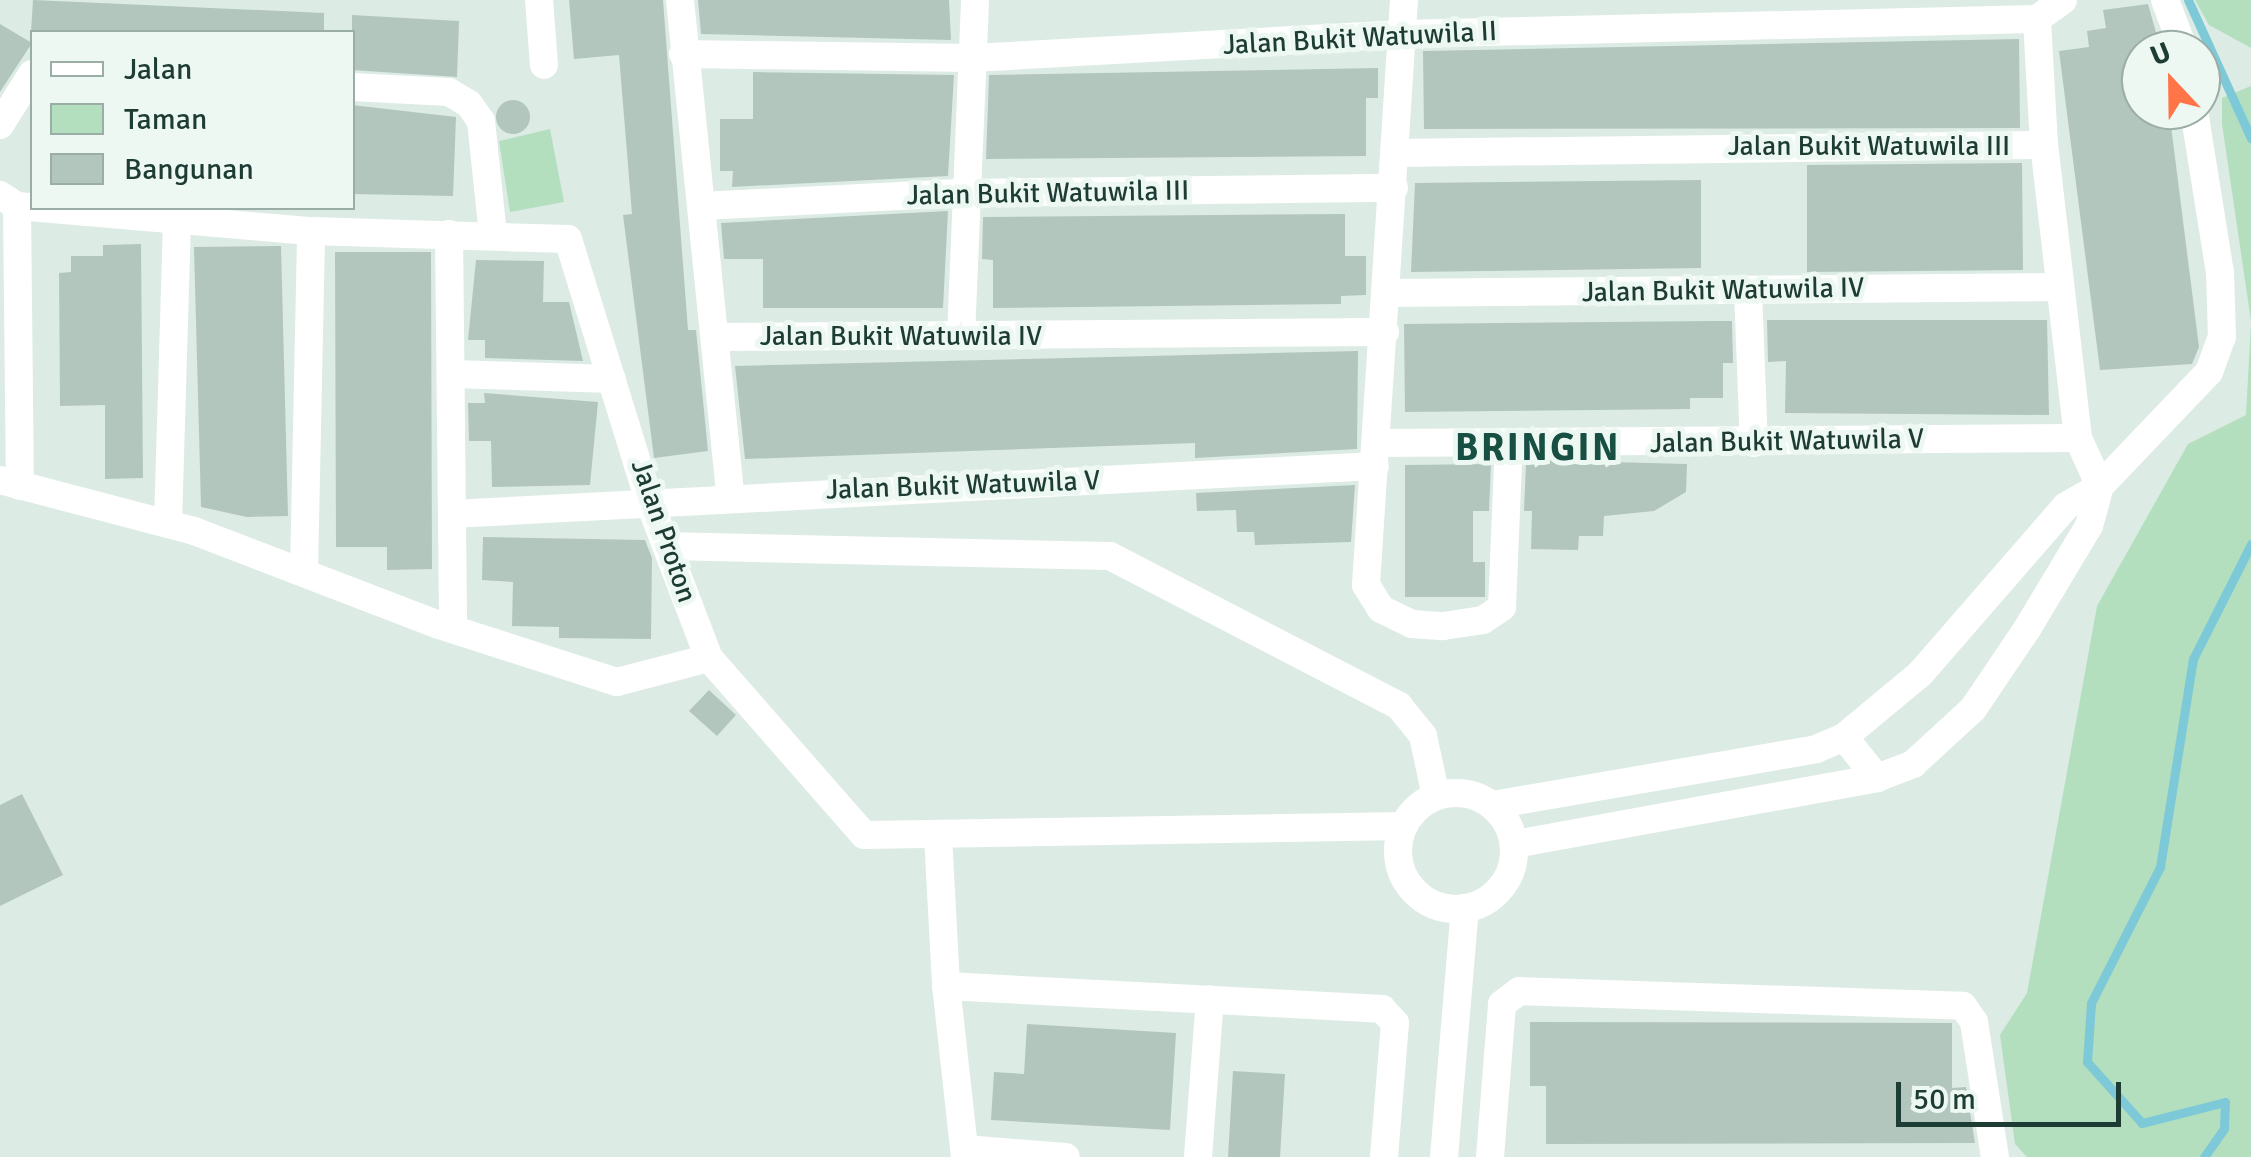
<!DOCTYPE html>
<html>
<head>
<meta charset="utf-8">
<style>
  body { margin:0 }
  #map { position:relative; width:2251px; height:1157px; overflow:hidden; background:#ddebe5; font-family:Signika,sans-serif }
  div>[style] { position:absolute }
  .green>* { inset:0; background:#b3dfbf }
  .stream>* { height:9px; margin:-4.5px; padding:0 4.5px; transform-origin:4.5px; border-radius:4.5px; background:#7ec9d8 }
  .building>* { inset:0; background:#b2c6be }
  .round { border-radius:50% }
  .minor>* { height:28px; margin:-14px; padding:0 14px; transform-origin:14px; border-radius:14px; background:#fff }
  .minor>.ring { margin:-14px; padding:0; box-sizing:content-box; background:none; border:28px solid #fff; border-radius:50% }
  span { translate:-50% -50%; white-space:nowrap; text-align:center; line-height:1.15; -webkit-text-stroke:10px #eef8f3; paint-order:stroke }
  .street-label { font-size:28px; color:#1d3c34 }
  .district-label { font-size:38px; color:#175043; font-weight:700; letter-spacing:2.5px }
  .legend { position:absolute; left:30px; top:30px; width:325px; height:180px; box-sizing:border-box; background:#eef8f3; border:2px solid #9aada7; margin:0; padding:12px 18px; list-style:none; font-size:30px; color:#1d3c34 }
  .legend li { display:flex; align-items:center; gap:20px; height:50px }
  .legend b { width:50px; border:2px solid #9aada7 }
  .north { position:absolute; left:2121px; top:30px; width:100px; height:100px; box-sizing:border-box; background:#eef8f3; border:2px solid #9aada7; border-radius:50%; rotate:338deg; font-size:28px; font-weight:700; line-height:40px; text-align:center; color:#1d3c34 }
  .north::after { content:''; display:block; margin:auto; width:35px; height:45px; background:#ff7547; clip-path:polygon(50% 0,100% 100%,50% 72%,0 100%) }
  .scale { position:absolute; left:1896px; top:1082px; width:225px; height:45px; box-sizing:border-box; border:5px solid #1d3c34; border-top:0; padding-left:12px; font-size:30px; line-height:35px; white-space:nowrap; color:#1d3c34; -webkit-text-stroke:8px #eef8f3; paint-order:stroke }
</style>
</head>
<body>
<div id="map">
  <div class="green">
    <div style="clip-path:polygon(2195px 0,2251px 0,2251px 48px,2209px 25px)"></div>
    <div style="clip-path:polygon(2251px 86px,2251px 321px,2222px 124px,2222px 98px)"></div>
    <div style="clip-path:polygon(550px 129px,564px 202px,510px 212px,499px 141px)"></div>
    <div style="clip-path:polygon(2251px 323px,2251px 1157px,2027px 1157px,2015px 1144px,2000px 1035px,2027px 993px,2097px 606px,2188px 444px,2246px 415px)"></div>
  </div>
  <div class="stream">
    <div style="left:2188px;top:0;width:152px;rotate:65.5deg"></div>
    <div style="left:2204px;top:1157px;width:35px;rotate:-55deg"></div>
    <div style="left:2224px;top:1128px;width:26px;rotate:-88deg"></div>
    <div style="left:2225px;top:1102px;width:86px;rotate:165.8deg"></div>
    <div style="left:2142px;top:1123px;width:82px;rotate:-132deg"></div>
    <div style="left:2087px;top:1062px;width:59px;rotate:-86.1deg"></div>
    <div style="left:2091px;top:1003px;width:153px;rotate:-63.1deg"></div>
    <div style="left:2160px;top:867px;width:211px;rotate:-81deg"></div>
    <div style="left:2193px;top:659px;width:129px;rotate:-63.2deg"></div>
  </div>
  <div class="building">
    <div style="clip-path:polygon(33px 0,324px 13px,324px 32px,31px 32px)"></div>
    <div style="clip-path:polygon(569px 0,663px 0,688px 330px,696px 330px,708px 451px,654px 458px,623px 215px,632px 214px,619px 55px,574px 59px)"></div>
    <div style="clip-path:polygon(698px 0,949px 0,951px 40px,701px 34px)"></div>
    <div style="clip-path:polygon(2148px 4px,2161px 50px,2141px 50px,2141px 110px,2169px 110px,2199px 347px,2192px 364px,2100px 370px,2059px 51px,2089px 47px,2087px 31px,2106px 28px,2103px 10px)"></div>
    <div style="clip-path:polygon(352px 15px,459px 21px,457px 77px,352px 70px)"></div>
    <div style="clip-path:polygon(0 24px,32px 43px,0 92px)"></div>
    <div style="clip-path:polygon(2019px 39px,2020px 128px,1424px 129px,1423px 51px)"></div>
    <div style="clip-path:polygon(1378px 68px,1378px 98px,1366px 98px,1366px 156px,986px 159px,989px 75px)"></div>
    <div style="clip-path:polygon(753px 72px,954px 75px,948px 176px,732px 187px,733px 171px,720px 171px,720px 119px,753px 119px)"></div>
    <div class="round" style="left:496px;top:100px;width:34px;height:34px"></div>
    <div style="clip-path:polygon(352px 105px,456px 117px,453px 196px,352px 194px)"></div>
    <div style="clip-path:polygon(2022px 163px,2023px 270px,1807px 272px,1807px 165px)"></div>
    <div style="clip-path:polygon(1701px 180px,1701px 268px,1411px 272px,1415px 183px)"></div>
    <div style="clip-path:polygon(948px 211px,943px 308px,763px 308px,763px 259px,724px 259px,721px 223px)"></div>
    <div style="clip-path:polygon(1345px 214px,1345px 256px,1366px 256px,1366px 295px,1341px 296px,1341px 304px,993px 308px,993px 260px,982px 259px,983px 217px)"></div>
    <div style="clip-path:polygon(141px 244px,143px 478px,105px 479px,105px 405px,60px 406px,59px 273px,71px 272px,71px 256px,103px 256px,103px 245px)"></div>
    <div style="clip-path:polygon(281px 246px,288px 516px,247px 517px,201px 507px,194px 247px)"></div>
    <div style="clip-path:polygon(335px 252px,431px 252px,432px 569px,387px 570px,387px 547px,336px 547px)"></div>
    <div style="clip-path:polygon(476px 260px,544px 261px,543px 302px,569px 302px,583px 361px,485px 358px,485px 340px,468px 340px)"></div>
    <div style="clip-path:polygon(1767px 320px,2047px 320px,2049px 415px,1785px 413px,1786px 361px,1768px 362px)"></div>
    <div style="clip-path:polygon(1712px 321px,1732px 321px,1733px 363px,1723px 363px,1723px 398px,1690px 398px,1690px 409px,1405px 412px,1404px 324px)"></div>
    <div style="clip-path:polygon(1358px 351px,1357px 449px,1195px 458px,1195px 443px,745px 459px,735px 366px)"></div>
    <div style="clip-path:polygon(484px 393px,598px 402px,590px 485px,492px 487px,491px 441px,469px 441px,468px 403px,485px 403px)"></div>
    <div style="clip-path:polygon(1534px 460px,1687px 464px,1686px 492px,1654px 511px,1604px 516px,1603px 536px,1579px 536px,1578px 550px,1531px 549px,1532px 511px,1524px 511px,1526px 463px)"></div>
    <div style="clip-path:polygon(1491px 464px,1489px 511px,1473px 511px,1473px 562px,1485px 562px,1485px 597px,1405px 597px,1405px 465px)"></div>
    <div style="clip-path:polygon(1355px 485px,1351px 542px,1255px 545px,1254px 532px,1237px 532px,1236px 510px,1197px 511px,1196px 493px)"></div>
    <div style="clip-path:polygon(483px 537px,645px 540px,652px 558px,651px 639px,559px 638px,559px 627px,512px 626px,513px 582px,482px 580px)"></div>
    <div style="clip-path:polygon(709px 690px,736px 715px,717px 736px,689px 711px)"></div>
    <div style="clip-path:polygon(22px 794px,63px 875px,0 906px,0 805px)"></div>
    <div style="clip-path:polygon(1530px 1022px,1952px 1023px,1952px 1088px,1966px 1087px,1975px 1143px,1546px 1144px,1546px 1086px,1530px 1086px)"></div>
    <div style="clip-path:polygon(1027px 1024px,1176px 1033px,1170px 1130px,991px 1120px,994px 1072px,1024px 1074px)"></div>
    <div style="clip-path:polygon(1233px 1071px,1285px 1074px,1280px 1157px,1228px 1157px)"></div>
  </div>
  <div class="minor">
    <div style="left:539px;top:0;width:65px;rotate:85.6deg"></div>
    <div style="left:680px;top:0;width:497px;rotate:84.2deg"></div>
    <div style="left:1404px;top:0;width:586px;rotate:93.72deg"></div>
    <div style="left:1366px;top:585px;width:28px;rotate:58deg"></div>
    <div style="left:1381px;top:609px;width:34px;rotate:26deg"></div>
    <div style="left:1412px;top:624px;width:31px;rotate:4deg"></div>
    <div style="left:1443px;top:626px;width:40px;rotate:-8.5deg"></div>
    <div style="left:1483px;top:620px;width:23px;rotate:-34deg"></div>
    <div style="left:1502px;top:607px;width:165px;rotate:-87.6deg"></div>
    <div style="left:2165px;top:0;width:53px;rotate:69.2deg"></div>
    <div style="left:683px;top:54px;width:290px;rotate:0.8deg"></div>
    <div style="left:973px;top:58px;width:430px;rotate:-3.2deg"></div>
    <div style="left:1402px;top:34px;width:635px;rotate:-1.35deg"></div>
    <div style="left:352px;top:87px;width:97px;rotate:3deg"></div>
    <div style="left:449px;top:92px;width:23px;rotate:31deg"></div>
    <div style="left:469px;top:104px;width:21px;rotate:55deg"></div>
    <div style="left:481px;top:121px;width:115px;rotate:84deg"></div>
    <div style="left:0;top:125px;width:60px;rotate:-57.9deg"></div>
    <div style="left:1394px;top:153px;width:650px;rotate:-0.71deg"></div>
    <div style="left:0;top:195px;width:20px;rotate:33deg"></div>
    <div style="left:17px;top:206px;width:295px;rotate:4.9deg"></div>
    <div style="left:311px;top:231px;width:257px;rotate:1.8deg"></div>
    <div style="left:568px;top:239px;width:274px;rotate:72.8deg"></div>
    <div style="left:649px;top:501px;width:168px;rotate:69.1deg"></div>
    <div style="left:709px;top:658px;width:235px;rotate:48.8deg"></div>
    <div style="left:864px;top:835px;width:540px;rotate:-0.95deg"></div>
    <div style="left:17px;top:206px;width:280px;rotate:89.4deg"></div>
    <div style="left:702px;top:206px;width:261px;rotate:-2.9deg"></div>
    <div style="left:963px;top:193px;width:431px;rotate:-0.7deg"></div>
    <div style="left:449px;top:234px;width:395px;rotate:89.4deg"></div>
    <div style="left:1748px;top:290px;width:153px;rotate:87.8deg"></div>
    <div style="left:1387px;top:293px;width:671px;rotate:-0.51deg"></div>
    <div style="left:961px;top:336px;width:336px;rotate:-87.6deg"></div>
    <div style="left:716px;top:337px;width:669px;rotate:-0.43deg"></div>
    <div style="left:451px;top:374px;width:161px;rotate:1.8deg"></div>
    <div style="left:1377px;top:443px;width:701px;rotate:-0.41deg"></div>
    <div style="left:0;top:480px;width:201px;rotate:14.7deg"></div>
    <div style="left:194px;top:531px;width:262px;rotate:21deg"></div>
    <div style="left:439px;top:625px;width:187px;rotate:17.8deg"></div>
    <div style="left:617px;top:682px;width:95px;rotate:-14.6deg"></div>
    <div style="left:452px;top:514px;width:924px;rotate:-2.98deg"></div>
    <div style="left:168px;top:524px;width:304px;rotate:-88.3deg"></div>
    <div style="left:667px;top:546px;width:443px;rotate:1.3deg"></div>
    <div style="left:1110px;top:556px;width:326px;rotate:27.4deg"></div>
    <div style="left:1399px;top:706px;width:38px;rotate:51deg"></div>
    <div style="left:1423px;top:736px;width:61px;rotate:77.8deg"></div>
    <div style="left:304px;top:572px;width:341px;rotate:-88.8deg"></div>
    <div style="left:1844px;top:737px;width:53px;rotate:51.2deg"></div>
    <div class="ring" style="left:1398px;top:793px;width:88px;height:88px"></div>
    <div style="left:1493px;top:805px;width:328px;rotate:-9.8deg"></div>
    <div style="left:1816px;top:749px;width:30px;rotate:-23deg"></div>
    <div style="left:1844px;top:737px;width:99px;rotate:-39.7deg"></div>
    <div style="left:1920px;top:674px;width:223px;rotate:-49deg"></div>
    <div style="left:2066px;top:506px;width:39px;rotate:-30deg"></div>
    <div style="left:2100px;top:486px;width:158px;rotate:-46.3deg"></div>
    <div style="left:2209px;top:372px;width:37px;rotate:-70deg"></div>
    <div style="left:2222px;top:337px;width:64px;rotate:-91.8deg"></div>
    <div style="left:2220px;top:273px;width:165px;rotate:-99.1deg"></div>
    <div style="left:938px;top:836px;width:150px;rotate:86.9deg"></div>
    <div style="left:1515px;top:844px;width:368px;rotate:-10.3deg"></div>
    <div style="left:1877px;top:778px;width:39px;rotate:-21deg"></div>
    <div style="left:1913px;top:764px;width:81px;rotate:-42.5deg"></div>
    <div style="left:1973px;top:709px;width:97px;rotate:-56deg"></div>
    <div style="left:2027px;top:629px;width:120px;rotate:-59deg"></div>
    <div style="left:2089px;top:526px;width:41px;rotate:-74.6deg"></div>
    <div style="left:2100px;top:486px;width:53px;rotate:-114.6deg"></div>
    <div style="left:2078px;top:438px;width:295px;rotate:-96.6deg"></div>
    <div style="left:2044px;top:145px;width:126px;rotate:-93.2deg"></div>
    <div style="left:2037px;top:19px;width:32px;rotate:-36deg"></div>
    <div style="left:965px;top:1149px;width:101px;rotate:4.5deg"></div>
    <div style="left:965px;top:1157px;width:172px;rotate:-96.3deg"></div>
    <div style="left:946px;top:986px;width:437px;rotate:3deg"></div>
    <div style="left:1382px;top:1009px;width:19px;rotate:47deg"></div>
    <div style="left:1395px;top:1023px;width:134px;rotate:94.7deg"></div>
    <div style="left:1198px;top:1157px;width:158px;rotate:-85.7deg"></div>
    <div style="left:1444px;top:1157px;width:250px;rotate:-85.2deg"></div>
    <div style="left:1490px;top:1157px;width:153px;rotate:-85.5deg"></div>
    <div style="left:1502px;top:1004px;width:21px;rotate:-37deg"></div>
    <div style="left:1519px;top:991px;width:444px;rotate:1.9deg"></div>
    <div style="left:1963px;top:1006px;width:19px;rotate:55deg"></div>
    <div style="left:1974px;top:1022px;width:137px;rotate:81.2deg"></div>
  </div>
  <div class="street-label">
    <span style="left:1360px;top:38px;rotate:-3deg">Jalan Bukit Watuwila II</span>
    <span style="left:1869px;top:146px">Jalan Bukit Watuwila III</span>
    <span style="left:1048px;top:193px;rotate:-1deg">Jalan Bukit Watuwila III</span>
    <span style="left:1723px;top:290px;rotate:-1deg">Jalan Bukit Watuwila IV</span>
    <span style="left:901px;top:336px">Jalan Bukit Watuwila IV</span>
    <span style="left:1787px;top:441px;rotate:-1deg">Jalan Bukit Watuwila V</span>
    <span style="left:963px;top:485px;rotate:-2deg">Jalan Bukit Watuwila V</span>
    <span style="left:664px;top:531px;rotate:71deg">Jalan Proton</span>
  </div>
  <div class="district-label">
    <span style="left:1538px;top:448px">BRINGIN</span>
  </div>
  <ul class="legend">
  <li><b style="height:12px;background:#fff"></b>Jalan</li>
  <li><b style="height:28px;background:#b3dfbf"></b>Taman</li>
  <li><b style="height:28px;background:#b2c6be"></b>Bangunan</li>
  </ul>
  <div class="north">U</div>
  <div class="scale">50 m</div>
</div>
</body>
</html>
